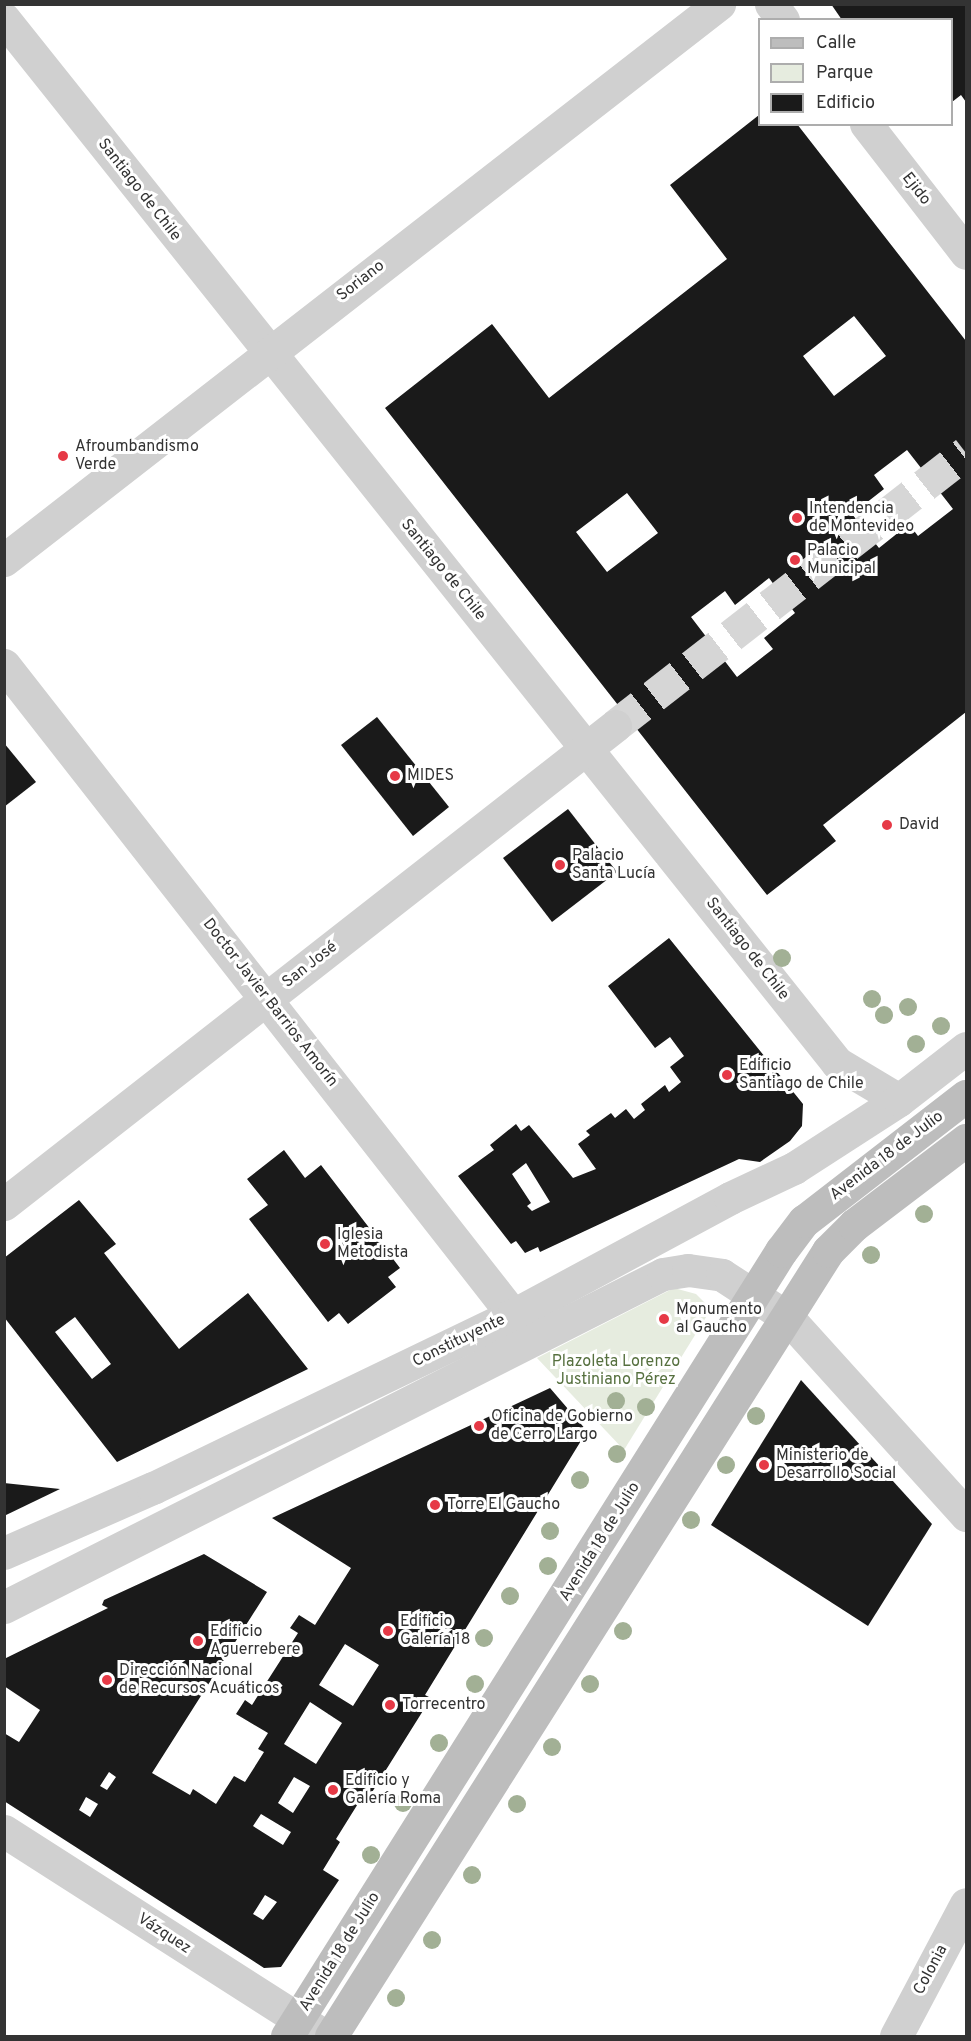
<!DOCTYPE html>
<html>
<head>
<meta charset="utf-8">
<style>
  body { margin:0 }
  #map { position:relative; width:971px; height:2041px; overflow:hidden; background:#fff; font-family:Overpass,sans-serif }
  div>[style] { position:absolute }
  .green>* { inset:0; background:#e6ecdf }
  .building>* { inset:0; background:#1a1a1a }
  .minor-tunnel>* { height:33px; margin-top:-16.5px; transform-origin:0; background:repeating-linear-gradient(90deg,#d6d6d6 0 33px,transparent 0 49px) }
  .minor>* { height:33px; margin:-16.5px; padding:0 16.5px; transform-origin:16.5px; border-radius:16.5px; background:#d0d0d0 }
  .tertiary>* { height:33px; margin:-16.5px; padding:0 16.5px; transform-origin:16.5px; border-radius:16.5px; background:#d0d0d0 }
  .secondary>* { height:33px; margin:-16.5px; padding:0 16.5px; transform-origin:16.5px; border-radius:16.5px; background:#bdbdbd }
  .trees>* { width:18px; height:18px; margin:-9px; border-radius:50%; background:#a2b095 }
  .dots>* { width:16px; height:16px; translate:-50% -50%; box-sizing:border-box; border:3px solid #fff; border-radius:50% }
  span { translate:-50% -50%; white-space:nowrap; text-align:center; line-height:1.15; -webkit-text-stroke:6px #fff; paint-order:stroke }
  .street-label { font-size:16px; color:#333 }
  .poi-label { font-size:16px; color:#333 }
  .left { translate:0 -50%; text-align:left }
  .park-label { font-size:16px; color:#56703f }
  .frame { position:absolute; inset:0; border:6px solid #333; pointer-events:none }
  .legend { position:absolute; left:758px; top:18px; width:195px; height:108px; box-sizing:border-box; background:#fff; border:2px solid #adadad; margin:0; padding:8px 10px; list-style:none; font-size:18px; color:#333 }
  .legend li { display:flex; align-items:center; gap:12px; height:30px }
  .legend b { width:30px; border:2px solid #adadad }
</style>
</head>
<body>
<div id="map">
  <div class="green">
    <div style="clip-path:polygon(674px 1288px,696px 1294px,709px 1307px,708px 1314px,624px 1450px,537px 1358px)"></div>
  </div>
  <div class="building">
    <div style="clip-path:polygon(831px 4px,966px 4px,966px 102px,961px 95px,952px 102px,952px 20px,842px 20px)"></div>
    <div style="clip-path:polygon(evenodd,759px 115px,759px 124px,797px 124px,966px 341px,966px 712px,823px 825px,836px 841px,767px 895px,385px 408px,492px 324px,549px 398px,727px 259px,670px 185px,759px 115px,854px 316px,886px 356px,834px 396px,803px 356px,854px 316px,759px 115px,907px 450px,953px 509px,918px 536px,909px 524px,879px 548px,852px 514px,884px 489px,874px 475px,907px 450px,759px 115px,627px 493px,658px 533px,607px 572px,576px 532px,627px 493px,759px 115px,769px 578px,795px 613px,764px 638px,773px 649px,737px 677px,691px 617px,725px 591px,735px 605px,769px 578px)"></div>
    <div style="clip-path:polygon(377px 717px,449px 807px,413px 836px,341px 745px)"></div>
    <div style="clip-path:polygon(4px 743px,36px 782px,4px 807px)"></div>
    <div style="clip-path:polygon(568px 809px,617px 872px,552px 922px,503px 858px)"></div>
    <div style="clip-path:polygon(evenodd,669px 938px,803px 1104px,802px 1126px,790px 1141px,760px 1162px,739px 1159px,540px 1252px,538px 1247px,525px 1253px,516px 1241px,511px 1244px,458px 1176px,494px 1150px,490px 1145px,516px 1124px,521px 1131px,529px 1125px,573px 1178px,596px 1169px,578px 1144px,590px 1135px,586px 1131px,611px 1113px,615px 1118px,626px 1109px,634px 1119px,645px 1110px,641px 1104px,665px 1085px,669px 1092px,681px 1082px,670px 1067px,684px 1056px,670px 1037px,655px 1048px,608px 986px,669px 938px,526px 1163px,550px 1202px,532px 1211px,527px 1206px,531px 1203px,512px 1174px,526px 1163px)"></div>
    <div style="clip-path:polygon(284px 1150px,305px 1178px,321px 1165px,400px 1268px,388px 1277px,396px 1287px,348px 1324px,339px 1313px,328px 1322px,249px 1219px,268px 1205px,247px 1179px)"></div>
    <div style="clip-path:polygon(evenodd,79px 1200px,116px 1244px,104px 1253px,179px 1349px,248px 1293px,308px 1369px,117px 1462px,4px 1317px,4px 1258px,79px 1200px,75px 1317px,111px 1364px,92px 1379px,55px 1332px,75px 1317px)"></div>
    <div style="clip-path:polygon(801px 1380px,932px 1524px,868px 1626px,711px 1525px)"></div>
    <div style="clip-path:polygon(evenodd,550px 1388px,587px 1431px,425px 1695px,431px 1698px,369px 1797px,364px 1794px,336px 1839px,340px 1842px,323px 1870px,339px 1880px,281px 1967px,264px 1968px,4px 1801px,4px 1733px,19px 1742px,40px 1710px,4px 1686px,4px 1659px,108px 1608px,102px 1605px,104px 1600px,204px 1554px,267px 1592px,152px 1773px,190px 1795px,193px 1789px,216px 1804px,234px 1776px,245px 1782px,264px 1752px,258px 1749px,268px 1733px,236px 1714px,245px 1700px,252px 1705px,298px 1633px,290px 1628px,299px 1615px,315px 1625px,351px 1568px,272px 1518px,550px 1388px,345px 1644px,379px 1665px,353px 1706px,319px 1685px,345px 1644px,550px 1388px,310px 1702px,342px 1723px,316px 1764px,284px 1744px,310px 1702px,550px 1388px,109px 1772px,116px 1777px,107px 1790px,100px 1786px,109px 1772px,550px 1388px,294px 1777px,310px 1786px,293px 1813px,278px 1803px,294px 1777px,550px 1388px,86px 1797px,98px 1804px,90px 1817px,79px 1810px,86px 1797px,550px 1388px,261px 1814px,291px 1832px,283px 1845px,253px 1826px,261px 1814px,550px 1388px,265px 1895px,277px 1902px,263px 1920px,253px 1914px,265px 1895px)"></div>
    <div style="clip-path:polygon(4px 1483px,60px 1489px,4px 1516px)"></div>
  </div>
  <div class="minor-tunnel">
    <div style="left:615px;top:726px;width:445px;rotate:-37.9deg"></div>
  </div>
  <div class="minor">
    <div style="left:4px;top:19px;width:1336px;rotate:51.41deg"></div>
    <div style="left:837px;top:1063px;width:72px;rotate:30.8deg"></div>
    <div style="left:4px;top:560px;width:906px;rotate:-37.87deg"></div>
    <div style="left:4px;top:665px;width:855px;rotate:51.94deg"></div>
    <div style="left:4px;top:1204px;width:776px;rotate:-38.04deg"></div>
    <div style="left:788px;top:1318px;width:266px;rotate:47.9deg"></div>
    <div style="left:4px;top:1831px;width:380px;rotate:32.6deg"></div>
    <div style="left:896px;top:2036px;width:149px;rotate:-62.1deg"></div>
  </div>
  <div class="tertiary">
    <div style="left:771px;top:4px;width:20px;rotate:53deg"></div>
    <div style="left:866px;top:124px;width:163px;rotate:52.2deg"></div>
    <div style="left:4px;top:1553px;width:163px;rotate:-23.6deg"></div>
    <div style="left:153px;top:1488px;width:399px;rotate:-25.7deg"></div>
    <div style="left:513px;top:1315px;width:247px;rotate:-28.3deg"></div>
    <div style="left:730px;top:1198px;width:71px;rotate:-25.1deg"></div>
    <div style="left:794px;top:1168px;width:125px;rotate:-32.9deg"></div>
    <div style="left:899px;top:1100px;width:85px;rotate:-37.8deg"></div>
    <div style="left:4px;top:1607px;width:738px;rotate:-26.81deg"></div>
    <div style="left:663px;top:1274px;width:25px;rotate:-9deg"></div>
    <div style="left:688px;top:1270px;width:34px;rotate:8deg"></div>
    <div style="left:722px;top:1275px;width:79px;rotate:33.1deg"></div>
  </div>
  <div class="secondary">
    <div style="left:287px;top:2036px;width:928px;rotate:-57.82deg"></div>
    <div style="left:781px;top:1251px;width:38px;rotate:-53deg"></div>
    <div style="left:804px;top:1221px;width:205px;rotate:-37.7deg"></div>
    <div style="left:331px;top:2036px;width:929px;rotate:-57.66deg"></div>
    <div style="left:828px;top:1251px;width:37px;rotate:-45deg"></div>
    <div style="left:854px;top:1225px;width:141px;rotate:-37.2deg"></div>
  </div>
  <div class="trees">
    <div style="left:782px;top:958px"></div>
    <div style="left:872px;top:999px"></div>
    <div style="left:908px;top:1007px"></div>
    <div style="left:884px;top:1015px"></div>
    <div style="left:941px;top:1026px"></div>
    <div style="left:916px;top:1044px"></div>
    <div style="left:924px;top:1214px"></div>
    <div style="left:871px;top:1255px"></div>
    <div style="left:616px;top:1401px"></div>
    <div style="left:646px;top:1407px"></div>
    <div style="left:756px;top:1416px"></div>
    <div style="left:617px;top:1454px"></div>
    <div style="left:726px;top:1465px"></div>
    <div style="left:580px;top:1480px"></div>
    <div style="left:691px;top:1520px"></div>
    <div style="left:550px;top:1531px"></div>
    <div style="left:548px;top:1566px"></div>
    <div style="left:510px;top:1596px"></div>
    <div style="left:623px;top:1631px"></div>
    <div style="left:484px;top:1638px"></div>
    <div style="left:475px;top:1684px"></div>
    <div style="left:590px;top:1684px"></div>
    <div style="left:439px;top:1743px"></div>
    <div style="left:552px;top:1747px"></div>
    <div style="left:403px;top:1803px"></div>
    <div style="left:517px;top:1804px"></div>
    <div style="left:371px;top:1855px"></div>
    <div style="left:472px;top:1875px"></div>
    <div style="left:432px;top:1940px"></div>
    <div style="left:396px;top:1998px"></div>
  </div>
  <div class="dots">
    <div style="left:63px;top:456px;background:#e63946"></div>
    <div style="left:797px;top:518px;background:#e63946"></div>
    <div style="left:795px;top:560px;background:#e63946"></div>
    <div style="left:395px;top:776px;background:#e63946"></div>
    <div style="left:887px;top:825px;background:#e63946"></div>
    <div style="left:560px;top:865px;background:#e63946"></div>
    <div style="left:727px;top:1075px;background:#e63946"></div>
    <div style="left:325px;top:1244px;background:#e63946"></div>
    <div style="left:664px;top:1319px;background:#e63946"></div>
    <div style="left:479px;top:1426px;background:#e63946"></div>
    <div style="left:764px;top:1465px;background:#e63946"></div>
    <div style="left:435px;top:1505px;background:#e63946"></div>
    <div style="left:388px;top:1631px;background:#e63946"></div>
    <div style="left:198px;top:1641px;background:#e63946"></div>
    <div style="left:107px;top:1680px;background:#e63946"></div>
    <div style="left:390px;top:1705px;background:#e63946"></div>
    <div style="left:333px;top:1790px;background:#e63946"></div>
  </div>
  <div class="street-label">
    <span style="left:916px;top:189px;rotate:52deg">Ejido</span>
    <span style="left:139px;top:190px;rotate:52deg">Santiago de Chile</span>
    <span style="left:361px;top:281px;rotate:-38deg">Soriano</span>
    <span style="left:443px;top:570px;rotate:51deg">Santiago de Chile</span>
    <span style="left:747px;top:949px;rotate:52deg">Santiago de Chile</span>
    <span style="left:310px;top:965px;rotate:-38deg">San José</span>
    <span style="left:270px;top:1003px;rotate:52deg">Doctor Javier Barrios Amorín</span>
    <span style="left:887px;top:1156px;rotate:-37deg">Avenida 18 de Julio</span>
    <span style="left:459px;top:1341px;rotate:-26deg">Constituyente</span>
    <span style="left:600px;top:1542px;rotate:-58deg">Avenida 18 de Julio</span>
    <span style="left:164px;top:1934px;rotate:33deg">Vázquez</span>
    <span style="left:340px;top:1952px;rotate:-58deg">Avenida 18 de Julio</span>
    <span style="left:931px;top:1970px;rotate:-62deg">Colonia</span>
  </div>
  <div class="poi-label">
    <span class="left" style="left:75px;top:456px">Afroumbandismo<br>Verde</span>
    <span class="left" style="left:809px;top:518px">Intendencia<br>de Montevideo</span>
    <span class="left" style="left:807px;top:560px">Palacio<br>Municipal</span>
    <span class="left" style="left:407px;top:776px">MIDES</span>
    <span class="left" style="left:899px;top:825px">David</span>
    <span class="left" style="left:572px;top:865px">Palacio<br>Santa Lucía</span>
    <span class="left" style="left:739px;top:1075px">Edificio<br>Santiago de Chile</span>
    <span class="left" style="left:337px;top:1244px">Iglesia<br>Metodista</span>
    <span class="left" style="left:676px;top:1319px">Monumento<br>al Gaucho</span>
    <span class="left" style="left:491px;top:1426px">Oficina de Gobierno<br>de Cerro Largo</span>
    <span class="left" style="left:776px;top:1465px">Ministerio de<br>Desarrollo Social</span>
    <span class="left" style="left:447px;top:1505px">Torre El Gaucho</span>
    <span class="left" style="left:400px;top:1631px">Edificio<br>Galería 18</span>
    <span class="left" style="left:210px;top:1641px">Edificio<br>Aguerrebere</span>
    <span class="left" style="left:119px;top:1680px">Dirección Nacional<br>de Recursos Acuáticos</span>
    <span class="left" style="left:402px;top:1705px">Torrecentro</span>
    <span class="left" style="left:345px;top:1790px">Edificio y<br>Galería Roma</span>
  </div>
  <div class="park-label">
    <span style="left:616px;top:1371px">Plazoleta Lorenzo<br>Justiniano Pérez</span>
  </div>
  <div class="frame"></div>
  <ul class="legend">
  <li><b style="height:8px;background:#bdbdbd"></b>Calle</li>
  <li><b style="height:16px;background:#e6ecdf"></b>Parque</li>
  <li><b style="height:16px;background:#1a1a1a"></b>Edificio</li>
  </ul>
</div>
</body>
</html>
